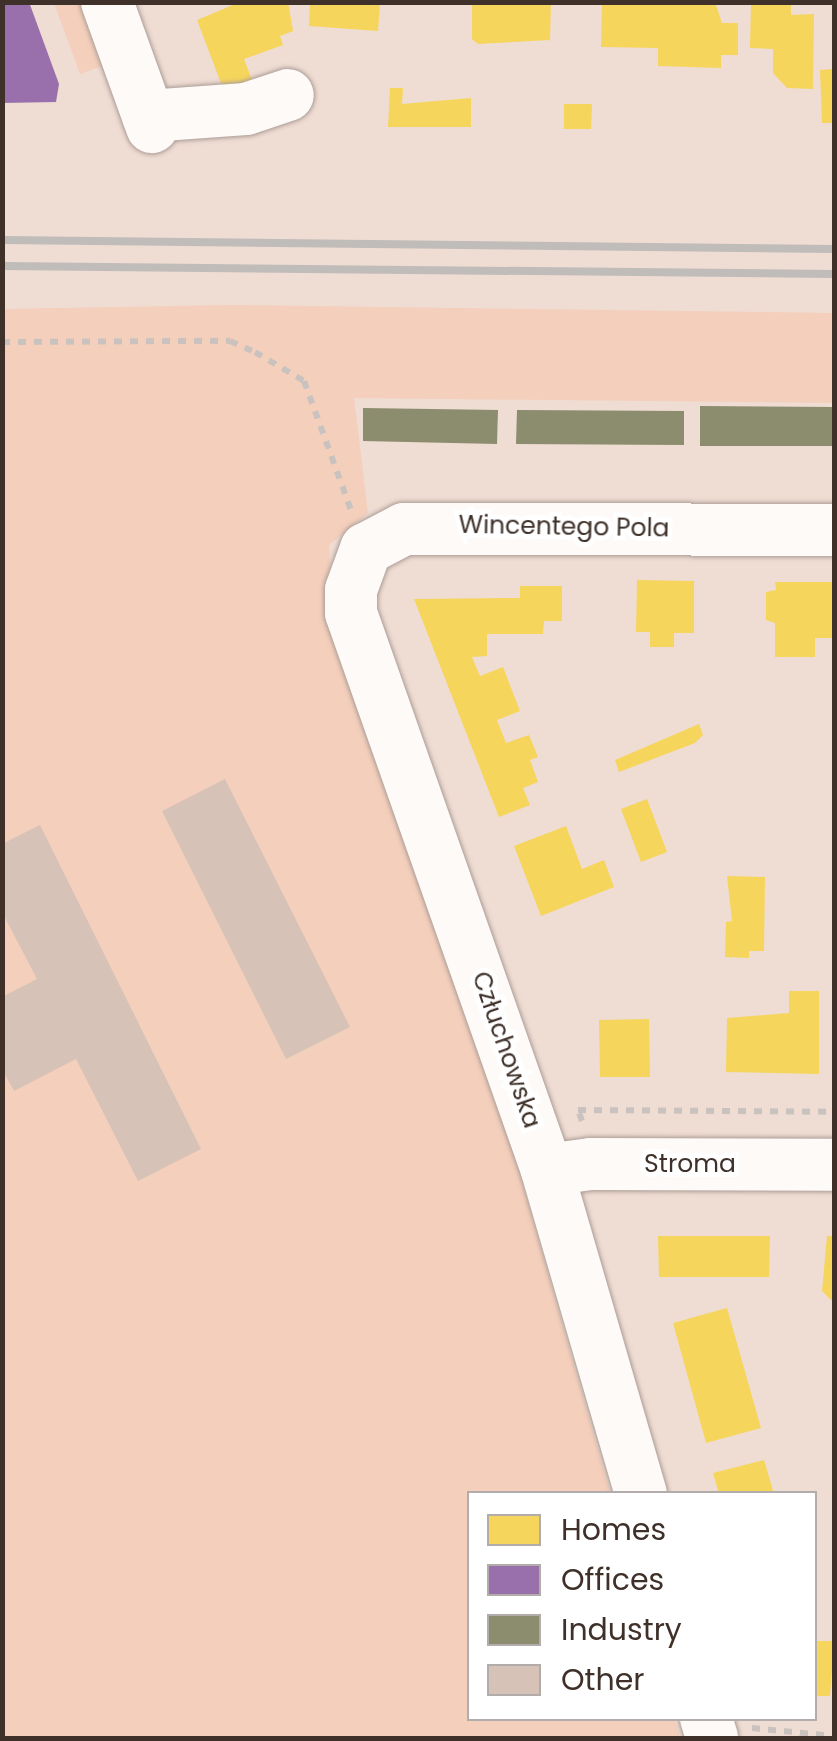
<!DOCTYPE html>
<html>
<head>
<meta charset="utf-8">
<style>
  body { margin:0 }
  #map { position:relative; width:837px; height:1741px; overflow:hidden; background:#efdcd3; font-family:Poppins,sans-serif }
  div>[style] { position:absolute }
  .green>* { inset:0; background:#f4cfbc }
  .homes>* { inset:0; background:#f6d55c }
  .offices>* { inset:0; background:#9970ab }
  .industry>* { inset:0; background:#8c8c6e }
  .building>* { inset:0; background:#d7c2b7 }
  .path>* { height:6px; margin-top:-3px; transform-origin:0; background:repeating-linear-gradient(90deg,#c9c2bf 0 8px,transparent 0 16px) }
  .roads { filter:drop-shadow(0 0 2px #ac9d96) drop-shadow(0 0 2px #ac9d96) }
  .minor>* { height:52px; margin:-26px; padding:0 26px; transform-origin:26px; border-radius:26px; background:#fdfaf8 }
  .rail>* { height:8px; margin:-4px; padding:0 4px; transform-origin:4px; border-radius:4px; background:#c0bcb9 }
  span { translate:-50% -50%; white-space:nowrap; text-align:center; line-height:1.15; -webkit-text-stroke:10px #fff; paint-order:stroke }
  .street-label { font-size:25px; color:#3f312a }
  .frame { position:absolute; inset:0; border:5px solid #3f312a; pointer-events:none }
  .legend { position:absolute; left:467px; top:1491px; width:350px; height:230px; box-sizing:border-box; background:#fff; border:2px solid #b2adaa; margin:0; padding:12px 18px; list-style:none; font-size:30px; color:#3f312a }
  .legend li { display:flex; align-items:center; gap:20px; height:50px }
  .legend b { width:50px; border:2px solid #b2adaa }
</style>
</head>
<body>
<div id="map">
  <div class="green">
    <div style="clip-path:polygon(54px 3px,82px 3px,105px 65px,80px 74px)"></div>
    <div style="clip-path:polygon(232px 305px,834px 313px,834px 403px,354px 398px,368px 513px,329px 545px,332px 615px,515px 1157px,610px 1493px,470px 1494px,470px 1718px,674px 1719px,680px 1738px,3px 1738px,2px 309px)"></div>
  </div>
  <div class="homes">
    <div style="clip-path:polygon(240px 2px,288px 2px,293px 31px,280px 36px,283px 45px,244px 59px,255px 88px,227px 99px,197px 20px)"></div>
    <div style="clip-path:polygon(310px 2px,380px 2px,378px 31px,309px 26px)"></div>
    <div style="clip-path:polygon(472px 2px,551px 2px,550px 40px,478px 44px,472px 39px)"></div>
    <div style="clip-path:polygon(602px 2px,715px 2px,722px 23px,738px 23px,738px 55px,721px 55px,721px 68px,658px 66px,658px 48px,601px 47px)"></div>
    <div style="clip-path:polygon(751px 2px,791px 2px,791px 15px,814px 14px,813px 89px,787px 88px,773px 73px,773px 49px,750px 48px)"></div>
    <div style="clip-path:polygon(832px 69px,834px 123px,822px 123px,820px 70px)"></div>
    <div style="clip-path:polygon(390px 88px,403px 88px,402px 104px,471px 98px,471px 127px,388px 127px)"></div>
    <div style="clip-path:polygon(564px 104px,592px 104px,591px 129px,564px 129px)"></div>
    <div style="clip-path:polygon(637px 580px,694px 581px,694px 633px,674px 633px,674px 647px,650px 647px,650px 632px,636px 632px)"></div>
    <div style="clip-path:polygon(775px 582px,834px 582px,834px 638px,815px 638px,815px 657px,775px 657px,775px 623px,766px 620px,766px 592px,776px 590px)"></div>
    <div style="clip-path:polygon(520px 586px,562px 586px,562px 621px,544px 621px,543px 634px,487px 634px,487px 656px,472px 657px,480px 676px,503px 667px,520px 711px,497px 720px,506px 743px,529px 735px,538px 757px,530px 760px,538px 782px,523px 788px,530px 805px,499px 817px,414px 599px,520px 598px)"></div>
    <div style="clip-path:polygon(699px 724px,703px 735px,695px 743px,619px 772px,615px 760px)"></div>
    <div style="clip-path:polygon(647px 799px,667px 852px,641px 862px,621px 809px)"></div>
    <div style="clip-path:polygon(566px 826px,582px 869px,604px 860px,614px 887px,541px 916px,514px 846px)"></div>
    <div style="clip-path:polygon(727px 876px,765px 877px,764px 951px,749px 951px,749px 958px,725px 957px,726px 922px,732px 921px)"></div>
    <div style="clip-path:polygon(789px 991px,819px 991px,819px 1074px,726px 1072px,727px 1018px,789px 1013px)"></div>
    <div style="clip-path:polygon(649px 1019px,650px 1077px,600px 1077px,599px 1020px)"></div>
    <div style="clip-path:polygon(658px 1236px,770px 1236px,769px 1277px,659px 1277px)"></div>
    <div style="clip-path:polygon(827px 1236px,834px 1236px,834px 1303px,822px 1291px)"></div>
    <div style="clip-path:polygon(727px 1308px,761px 1428px,706px 1443px,673px 1323px)"></div>
    <div style="clip-path:polygon(764px 1460px,774px 1494px,719px 1494px,713px 1473px)"></div>
    <div style="clip-path:polygon(814px 1641px,834px 1641px,830px 1696px,814px 1696px)"></div>
  </div>
  <div class="offices">
    <div style="clip-path:polygon(2px 2px,29px 2px,59px 84px,56px 102px,2px 103px)"></div>
  </div>
  <div class="industry">
    <div style="clip-path:polygon(700px 406px,834px 407px,834px 446px,700px 446px)"></div>
    <div style="clip-path:polygon(363px 408px,498px 410px,497px 444px,363px 441px)"></div>
    <div style="clip-path:polygon(517px 410px,684px 411px,684px 445px,516px 444px)"></div>
  </div>
  <div class="building">
    <div style="clip-path:polygon(225px 779px,350px 1027px,286px 1059px,162px 811px)"></div>
    <div style="clip-path:polygon(40px 825px,201px 1149px,138px 1181px,76px 1059px,14px 1091px,2px 1069px,2px 997px,37px 979px,2px 912px,2px 844px)"></div>
  </div>
  <div class="path">
    <div style="left:2px;top:342px;width:228px;rotate:-0.3deg"></div>
    <div style="left:230px;top:341px;width:27px;rotate:24deg"></div>
    <div style="left:255px;top:352px;width:57px;rotate:30.6deg"></div>
    <div style="left:304px;top:381px;width:137px;rotate:70deg"></div>
    <div style="left:582px;top:1121px;width:12px;rotate:-110deg"></div>
    <div style="left:578px;top:1110px;width:256px;rotate:0.4deg"></div>
    <div style="left:752px;top:1728px;width:82px;rotate:5.6deg"></div>
  </div>
  <div class="roads">
    <div class="minor">
      <div style="left:107px;top:2px;width:133px;rotate:70.2deg"></div>
      <div style="left:148px;top:116px;width:98px;rotate:-4.1deg"></div>
      <div style="left:246px;top:109px;width:44px;rotate:-18.4deg"></div>
      <div style="left:547px;top:1170px;width:44px;rotate:-7.8deg"></div>
      <div style="left:591px;top:1164px;width:243px;rotate:0.2deg"></div>
      <div style="left:641px;top:1494px;width:337px;rotate:-106.2deg"></div>
      <div style="left:547px;top:1170px;width:590px;rotate:-109.39deg"></div>
      <div style="left:351px;top:613px;width:23px;rotate:-90deg"></div>
      <div style="left:351px;top:590px;width:44px;rotate:-69.9deg"></div>
      <div style="left:366px;top:549px;width:43px;rotate:-27.8deg"></div>
      <div style="left:404px;top:529px;width:430px;rotate:0.1deg"></div>
      <div style="left:706px;top:1718px;width:21px;rotate:73deg"></div>
    </div>
  </div>
  <div class="rail">
    <div style="left:2px;top:240px;width:832px;rotate:0.62deg"></div>
    <div style="left:2px;top:266px;width:832px;rotate:0.55deg"></div>
  </div>
  <div class="street-label">
    <span style="left:564px;top:527px;rotate:1deg">Wincentego Pola</span>
    <span style="left:506px;top:1050px;rotate:71deg">Człuchowska</span>
    <span style="left:690px;top:1164px">Stroma</span>
  </div>
  <div class="frame"></div>
  <ul class="legend">
  <li><b style="height:28px;background:#f6d55c"></b>Homes</li>
  <li><b style="height:28px;background:#9970ab"></b>Offices</li>
  <li><b style="height:28px;background:#8c8c6e"></b>Industry</li>
  <li><b style="height:28px;background:#d7c2b7"></b>Other</li>
  </ul>
</div>
</body>
</html>
